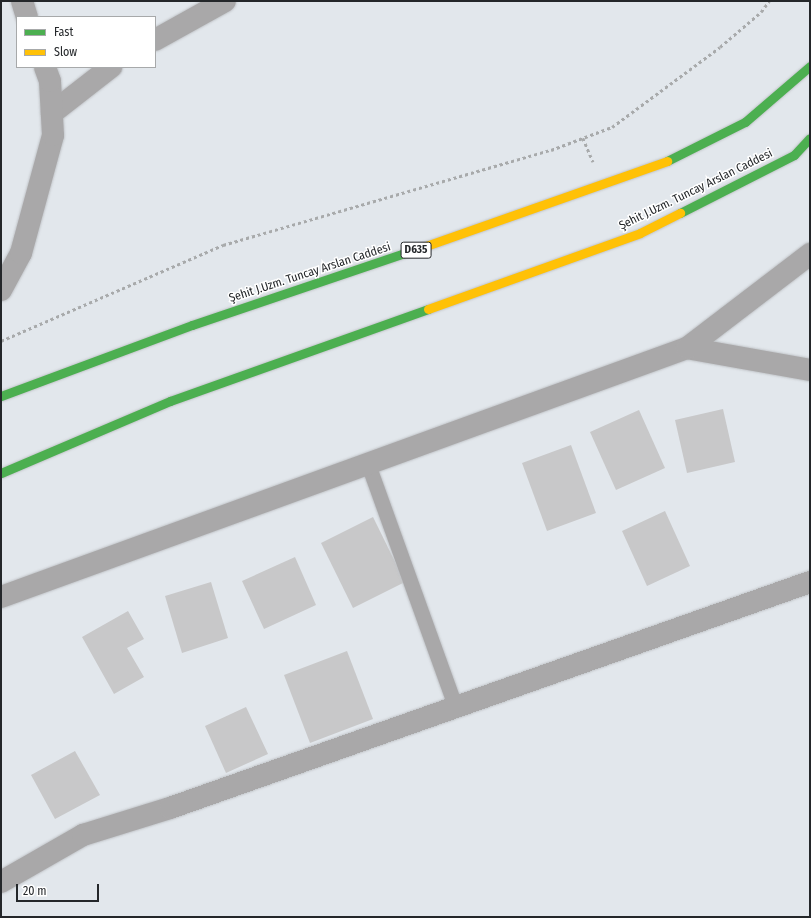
<!DOCTYPE html>
<html>
<head>
<meta charset="utf-8">
<style>
  body { margin:0 }
  #map { position:relative; width:811px; height:918px; overflow:hidden; background:#e2e7ec; font-family:"Fira Sans Condensed",sans-serif }
  div>[style] { position:absolute }
  .building>* { inset:0; background:#c8c8c9 }
  .path>* { height:2.5px; margin-top:-1.25px; transform-origin:0; background:repeating-linear-gradient(90deg,#a8aaab 0 3px,transparent 0 6px) }
  .roads { filter:drop-shadow(0 0 1px #c1c4c8) drop-shadow(0 0 1px #c1c4c8) }
  .lane>* { height:15px; margin:-7.5px; padding:0 7.5px; transform-origin:7.5px; border-radius:7.5px; background:#a9a8a9 }
  .street>* { height:22px; margin:-11px; padding:0 11px; transform-origin:11px; border-radius:11px; background:#a9a8a9 }
  .fast>* { height:9px; margin:-4.5px; padding:0 4.5px; transform-origin:4.5px; border-radius:4.5px; background:#4caf50 }
  .slow>* { height:9px; margin:-4.5px; padding:0 4.5px; transform-origin:4.5px; border-radius:4.5px; background:#ffc107 }
  span { translate:-50% -50%; white-space:nowrap; text-align:center; line-height:1.15; -webkit-text-stroke:3px #fff; paint-order:stroke }
  .shield-label span { padding:1px 3px; background:#fff; border:1px solid; border-radius:3px; -webkit-text-stroke-width:0 }
  .shield-label { font-size:11px; color:#24272a; font-weight:700 }
  .street-label { font-size:12px; color:#24272a }
  .frame { position:absolute; inset:0; border:2px solid #24272a; pointer-events:none }
  .legend { position:absolute; left:16px; top:16px; width:140px; height:52px; box-sizing:border-box; background:#fff; border:1px solid #a7a9aa; margin:0; padding:5px 7px; list-style:none; font-size:12px; color:#24272a }
  .legend li { display:flex; align-items:center; gap:8px; height:20px }
  .legend b { width:20px; border:1px solid #a7a9aa }
  .scale { position:absolute; left:16px; top:884px; width:83px; height:18px; box-sizing:border-box; border:2px solid #24272a; border-top:0; padding-left:5px; font-size:12px; line-height:14px; white-space:nowrap; color:#24272a; -webkit-text-stroke:3px #fff; paint-order:stroke }
</style>
</head>
<body>
<div id="map">
  <div class="building">
    <div style="clip-path:polygon(723px 409px,735px 462px,687px 473px,675px 420px)"></div>
    <div style="clip-path:polygon(639px 410px,665px 468px,616px 490px,590px 432px)"></div>
    <div style="clip-path:polygon(571px 445px,596px 513px,547px 531px,522px 463px)"></div>
    <div style="clip-path:polygon(665px 511px,690px 566px,647px 586px,622px 531px)"></div>
    <div style="clip-path:polygon(373px 517px,405px 582px,353px 608px,321px 543px)"></div>
    <div style="clip-path:polygon(295px 557px,316px 605px,264px 629px,242px 581px)"></div>
    <div style="clip-path:polygon(211px 582px,228px 638px,182px 653px,165px 596px)"></div>
    <div style="clip-path:polygon(128px 611px,144px 639px,127px 648px,144px 677px,114px 694px,82px 637px)"></div>
    <div style="clip-path:polygon(347px 651px,373px 719px,310px 743px,284px 675px)"></div>
    <div style="clip-path:polygon(246px 707px,268px 754px,226px 773px,205px 726px)"></div>
    <div style="clip-path:polygon(75px 751px,100px 795px,55px 819px,31px 775px)"></div>
  </div>
  <div class="path">
    <div style="left:583px;top:138px;width:26px;rotate:67deg"></div>
    <div style="left:1px;top:341px;width:242px;rotate:-23.4deg"></div>
    <div style="left:223px;top:245px;width:341px;rotate:-16.2deg"></div>
    <div style="left:551px;top:150px;width:65px;rotate:-20.7deg"></div>
    <div style="left:612px;top:127px;width:134px;rotate:-36.5deg"></div>
    <div style="left:720px;top:47px;width:54px;rotate:-40.5deg"></div>
    <div style="left:761px;top:12px;width:14px;rotate:-54deg"></div>
  </div>
  <div class="roads">
    <div class="lane">
      <div style="left:368px;top:464px;width:259px;rotate:70.2deg"></div>
    </div>
    <div class="street">
      <div style="left:22px;top:1px;width:17px;rotate:73deg"></div>
      <div style="left:155px;top:40px;width:80px;rotate:-29.1deg"></div>
      <div style="left:52px;top:113px;width:75px;rotate:-37.9deg"></div>
      <div style="left:1px;top:290px;width:42px;rotate:-61.6deg"></div>
      <div style="left:21px;top:253px;width:122px;rotate:-74.8deg"></div>
      <div style="left:53px;top:135px;width:54px;rotate:-93.2deg"></div>
      <div style="left:50px;top:81px;width:15px;rotate:-110deg"></div>
      <div style="left:687px;top:348px;width:125px;rotate:10.1deg"></div>
      <div style="left:1px;top:597px;width:730px;rotate:-19.95deg"></div>
      <div style="left:687px;top:348px;width:155px;rotate:-37.4deg"></div>
      <div style="left:1px;top:882px;width:95px;rotate:-29.8deg"></div>
      <div style="left:83px;top:835px;width:91px;rotate:-17.2deg"></div>
      <div style="left:170px;top:808px;width:679px;rotate:-19.45deg"></div>
    </div>
    <div class="fast">
      <div style="left:667px;top:161px;width:87px;rotate:-26.6deg"></div>
      <div style="left:745px;top:122px;width:86px;rotate:-40.7deg"></div>
      <div style="left:680px;top:213px;width:128px;rotate:-27deg"></div>
      <div style="left:794px;top:155px;width:23px;rotate:-47deg"></div>
      <div style="left:1px;top:396px;width:204px;rotate:-20.4deg"></div>
      <div style="left:192px;top:325px;width:244px;rotate:-18.7deg"></div>
      <div style="left:1px;top:473px;width:184px;rotate:-23.1deg"></div>
      <div style="left:170px;top:401px;width:274px;rotate:-19.6deg"></div>
    </div>
    <div class="slow">
      <div style="left:423px;top:247px;width:259px;rotate:-19.4deg"></div>
      <div style="left:428px;top:309px;width:225px;rotate:-19.7deg"></div>
      <div style="left:640px;top:233px;width:45px;rotate:-26.6deg"></div>
    </div>
  </div>
  <div class="shield-label">
    <span style="left:416px;top:250px">D635</span>
  </div>
  <div class="street-label">
    <span style="left:696px;top:190px;rotate:-26deg">Şehit J.Uzm. Tuncay Arslan Caddesi</span>
    <span style="left:310px;top:273px;rotate:-18deg">Şehit J.Uzm. Tuncay Arslan Caddesi</span>
  </div>
  <div class="frame"></div>
  <ul class="legend">
  <li><b style="height:5px;background:#4caf50"></b>Fast</li>
  <li><b style="height:5px;background:#ffc107"></b>Slow</li>
  </ul>
  <div class="scale">20 m</div>
</div>
</body>
</html>
